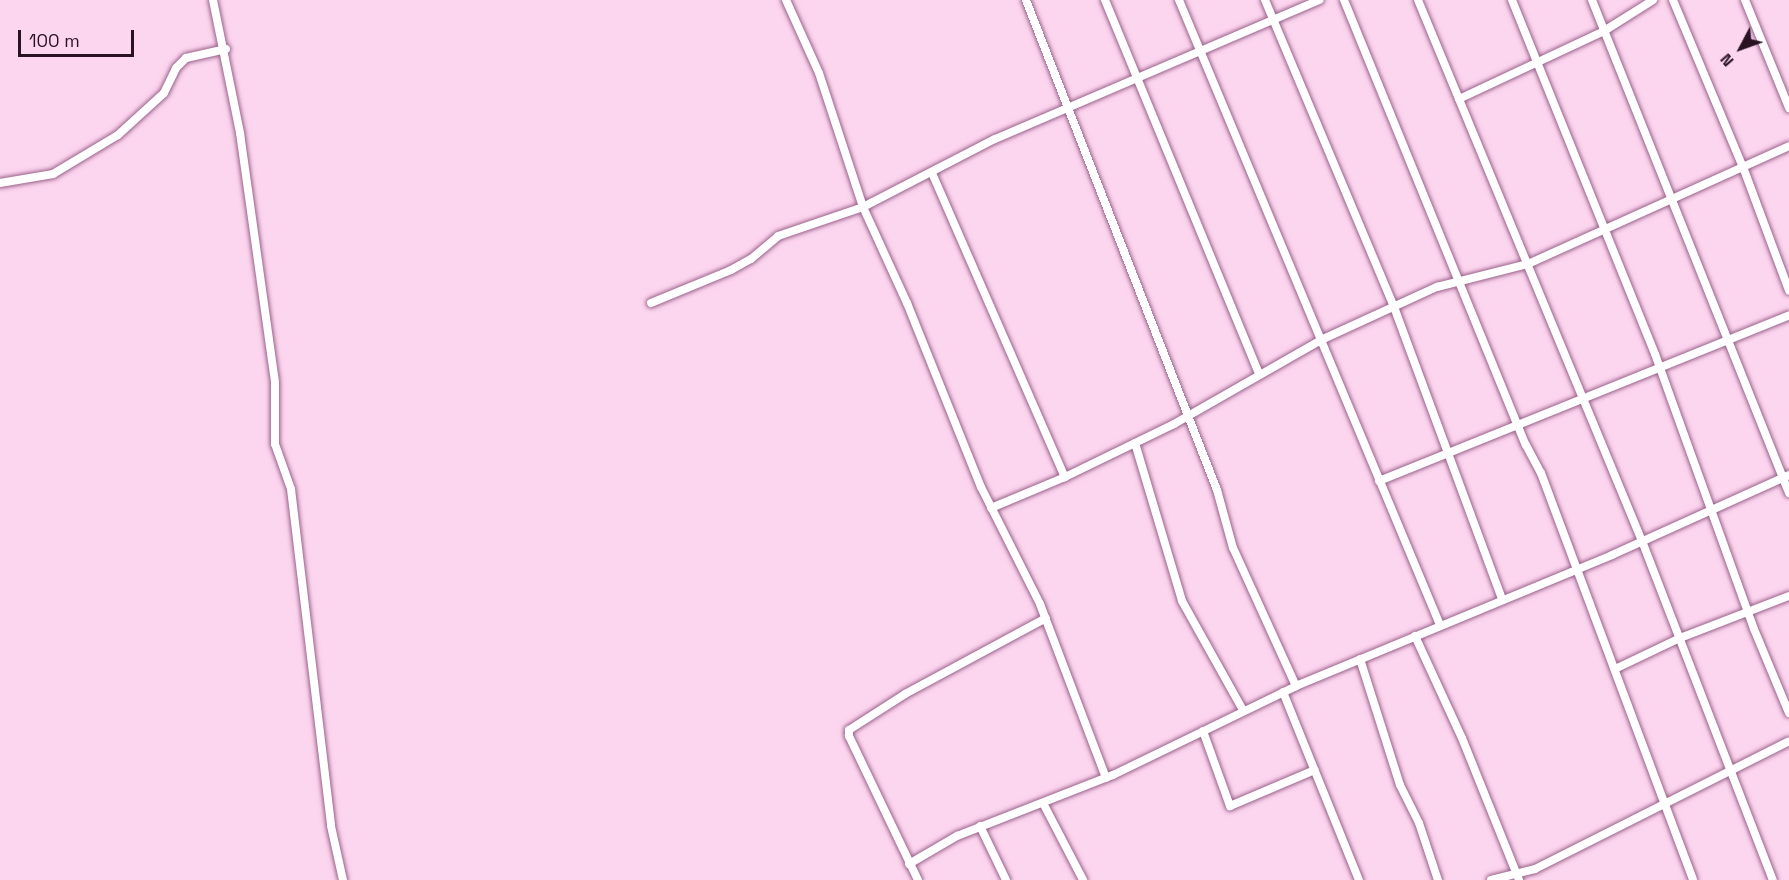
<!DOCTYPE html>
<html>
<head>
<meta charset="utf-8">
<style>
  body { margin:0 }
  #map { position:relative; width:1789px; height:880px; overflow:hidden; background:#fcd5ef; font-family:"Space Grotesk",sans-serif }
  div>[style] { position:absolute }
  .roads { filter:drop-shadow(0 0 2px #9b628a) drop-shadow(0 0 2px #9b628a) }
  .minor>* { height:8px; margin:-4px; padding:0 4px; transform-origin:4px; border-radius:4px; background:#fff }
  span { translate:-50% -50%; white-space:nowrap; text-align:center; line-height:1.15; -webkit-text-stroke:6px #fcd5ef; paint-order:stroke }
  .north { position:absolute; left:1711px; top:18px; width:60px; height:60px; -webkit-text-stroke:4px #fcd5ef; paint-order:stroke; rotate:229deg; font-size:16px; font-weight:700; line-height:24px; text-align:center; color:#291323 }
  .north::after { content:''; display:block; margin:auto; width:21px; height:27px; background:#291323; clip-path:polygon(50% 0,100% 100%,50% 72%,0 100%) }
  .scale { position:absolute; left:18px; top:30px; width:116px; height:27px; box-sizing:border-box; border:3px solid #291323; border-top:0; padding-left:8px; font-size:18px; line-height:21px; white-space:nowrap; color:#291323; -webkit-text-stroke:4px #fcd5ef; paint-order:stroke }
</style>
</head>
<body>
<div id="map">
  <div class="roads">
    <div class="minor">
      <div style="left:213px;top:0;width:136px;rotate:78.5deg"></div>
      <div style="left:240px;top:133px;width:252px;rotate:82deg"></div>
      <div style="left:275px;top:383px;width:61px;rotate:90deg"></div>
      <div style="left:275px;top:444px;width:48px;rotate:70.4deg"></div>
      <div style="left:291px;top:489px;width:339px;rotate:83.2deg"></div>
      <div style="left:331px;top:826px;width:55px;rotate:77.5deg"></div>
      <div style="left:786px;top:0;width:80px;rotate:65.7deg"></div>
      <div style="left:819px;top:73px;width:141px;rotate:71.8deg"></div>
      <div style="left:863px;top:207px;width:106px;rotate:65.4deg"></div>
      <div style="left:907px;top:303px;width:198px;rotate:68.1deg"></div>
      <div style="left:981px;top:487px;width:131px;rotate:63.2deg"></div>
      <div style="left:1040px;top:604px;width:186px;rotate:69.2deg"></div>
      <div style="left:1105px;top:0;width:404px;rotate:67.6deg"></div>
      <div style="left:1179px;top:0;width:677px;rotate:67.33deg"></div>
      <div style="left:1265px;top:0;width:333px;rotate:67.2deg"></div>
      <div style="left:1394px;top:307px;width:311px;rotate:69.7deg"></div>
      <div style="left:1344px;top:0;width:481px;rotate:67.8deg"></div>
      <div style="left:1526px;top:445px;width:32px;rotate:62deg"></div>
      <div style="left:1541px;top:473px;width:434px;rotate:69.5deg"></div>
      <div style="left:1418px;top:0;width:586px;rotate:67.51deg"></div>
      <div style="left:1642px;top:541px;width:363px;rotate:68.9deg"></div>
      <div style="left:1512px;top:0;width:382px;rotate:68deg"></div>
      <div style="left:1655px;top:354px;width:292px;rotate:70.2deg"></div>
      <div style="left:1754px;top:629px;width:91px;rotate:67.4deg"></div>
      <div style="left:1592px;top:0;width:531px;rotate:68.22deg"></div>
      <div style="left:1673px;top:0;width:181px;rotate:67.3deg"></div>
      <div style="left:1743px;top:167px;width:132px;rotate:69.6deg"></div>
      <div style="left:1745px;top:0;width:117px;rotate:67.8deg"></div>
      <div style="left:1459px;top:99px;width:160px;rotate:-25.1deg"></div>
      <div style="left:1604px;top:31px;width:58px;rotate:-32.3deg"></div>
      <div style="left:932px;top:173px;width:332px;rotate:66.4deg"></div>
      <div style="left:0;top:183px;width:54px;rotate:-9.6deg"></div>
      <div style="left:53px;top:174px;width:76px;rotate:-31deg"></div>
      <div style="left:118px;top:135px;width:62px;rotate:-42.4deg"></div>
      <div style="left:164px;top:93px;width:28px;rotate:-64deg"></div>
      <div style="left:176px;top:68px;width:14px;rotate:-45deg"></div>
      <div style="left:186px;top:58px;width:41px;rotate:-12.7deg"></div>
      <div style="left:651px;top:303px;width:87px;rotate:-22.4deg"></div>
      <div style="left:731px;top:270px;width:23px;rotate:-29deg"></div>
      <div style="left:751px;top:259px;width:35px;rotate:-40deg"></div>
      <div style="left:778px;top:236px;width:90px;rotate:-18.8deg"></div>
      <div style="left:863px;top:207px;width:148px;rotate:-27.3deg"></div>
      <div style="left:995px;top:139px;width:353px;rotate:-23.2deg"></div>
      <div style="left:1135px;top:443px;width:165px;rotate:73.4deg"></div>
      <div style="left:1182px;top:601px;width:125px;rotate:60.8deg"></div>
      <div style="left:1379px;top:481px;width:442px;rotate:-22deg"></div>
      <div style="left:991px;top:508px;width:80px;rotate:-22.7deg"></div>
      <div style="left:1065px;top:477px;width:121px;rotate:-25.9deg"></div>
      <div style="left:1174px;top:424px;width:169px;rotate:-29.7deg"></div>
      <div style="left:1321px;top:340px;width:128px;rotate:-24.6deg"></div>
      <div style="left:1437px;top:287px;width:94px;rotate:-14.2deg"></div>
      <div style="left:1528px;top:264px;width:286px;rotate:-24.3deg"></div>
      <div style="left:1415px;top:636px;width:112px;rotate:65.3deg"></div>
      <div style="left:1462px;top:738px;width:153px;rotate:68.1deg"></div>
      <div style="left:1360px;top:659px;width:132px;rotate:72.4deg"></div>
      <div style="left:1400px;top:785px;width:42px;rotate:63.4deg"></div>
      <div style="left:1419px;top:823px;width:60px;rotate:71.6deg"></div>
      <div style="left:1615px;top:669px;width:72px;rotate:-25.5deg"></div>
      <div style="left:1680px;top:638px;width:117px;rotate:-21.1deg"></div>
      <div style="left:1296px;top:686px;width:342px;rotate:-22.5deg"></div>
      <div style="left:1612px;top:555px;width:194px;rotate:-24.3deg"></div>
      <div style="left:1283px;top:692px;width:203px;rotate:68deg"></div>
      <div style="left:1203px;top:731px;width:80px;rotate:70.2deg"></div>
      <div style="left:1230px;top:806px;width:92px;rotate:-23deg"></div>
      <div style="left:1043px;top:803px;width:87px;rotate:62.5deg"></div>
      <div style="left:980px;top:826px;width:60px;rotate:64.3deg"></div>
      <div style="left:909px;top:864px;width:56px;rotate:-30.3deg"></div>
      <div style="left:957px;top:836px;width:168px;rotate:-21.4deg"></div>
      <div style="left:1113px;top:775px;width:203px;rotate:-25.9deg"></div>
      <div style="left:1296px;top:686px;width:152px;rotate:-114.5deg"></div>
      <div style="left:1233px;top:548px;width:60px;rotate:-105.4deg"></div>
      <div style="left:1217px;top:490px;width:526px;rotate:-111.3deg"></div>
      <div style="left:918px;top:880px;width:160px;rotate:-115.6deg"></div>
      <div style="left:849px;top:736px;width:6px;rotate:-90deg"></div>
      <div style="left:849px;top:730px;width:67px;rotate:-32.7deg"></div>
      <div style="left:905px;top:694px;width:160px;rotate:-28.3deg"></div>
      <div style="left:1491px;top:880px;width:45px;rotate:-14deg"></div>
      <div style="left:1535px;top:869px;width:284px;rotate:-26.7deg"></div>
    </div>
  </div>
  <div class="north">N</div>
  <div class="scale">100 m</div>
</div>
</body>
</html>
